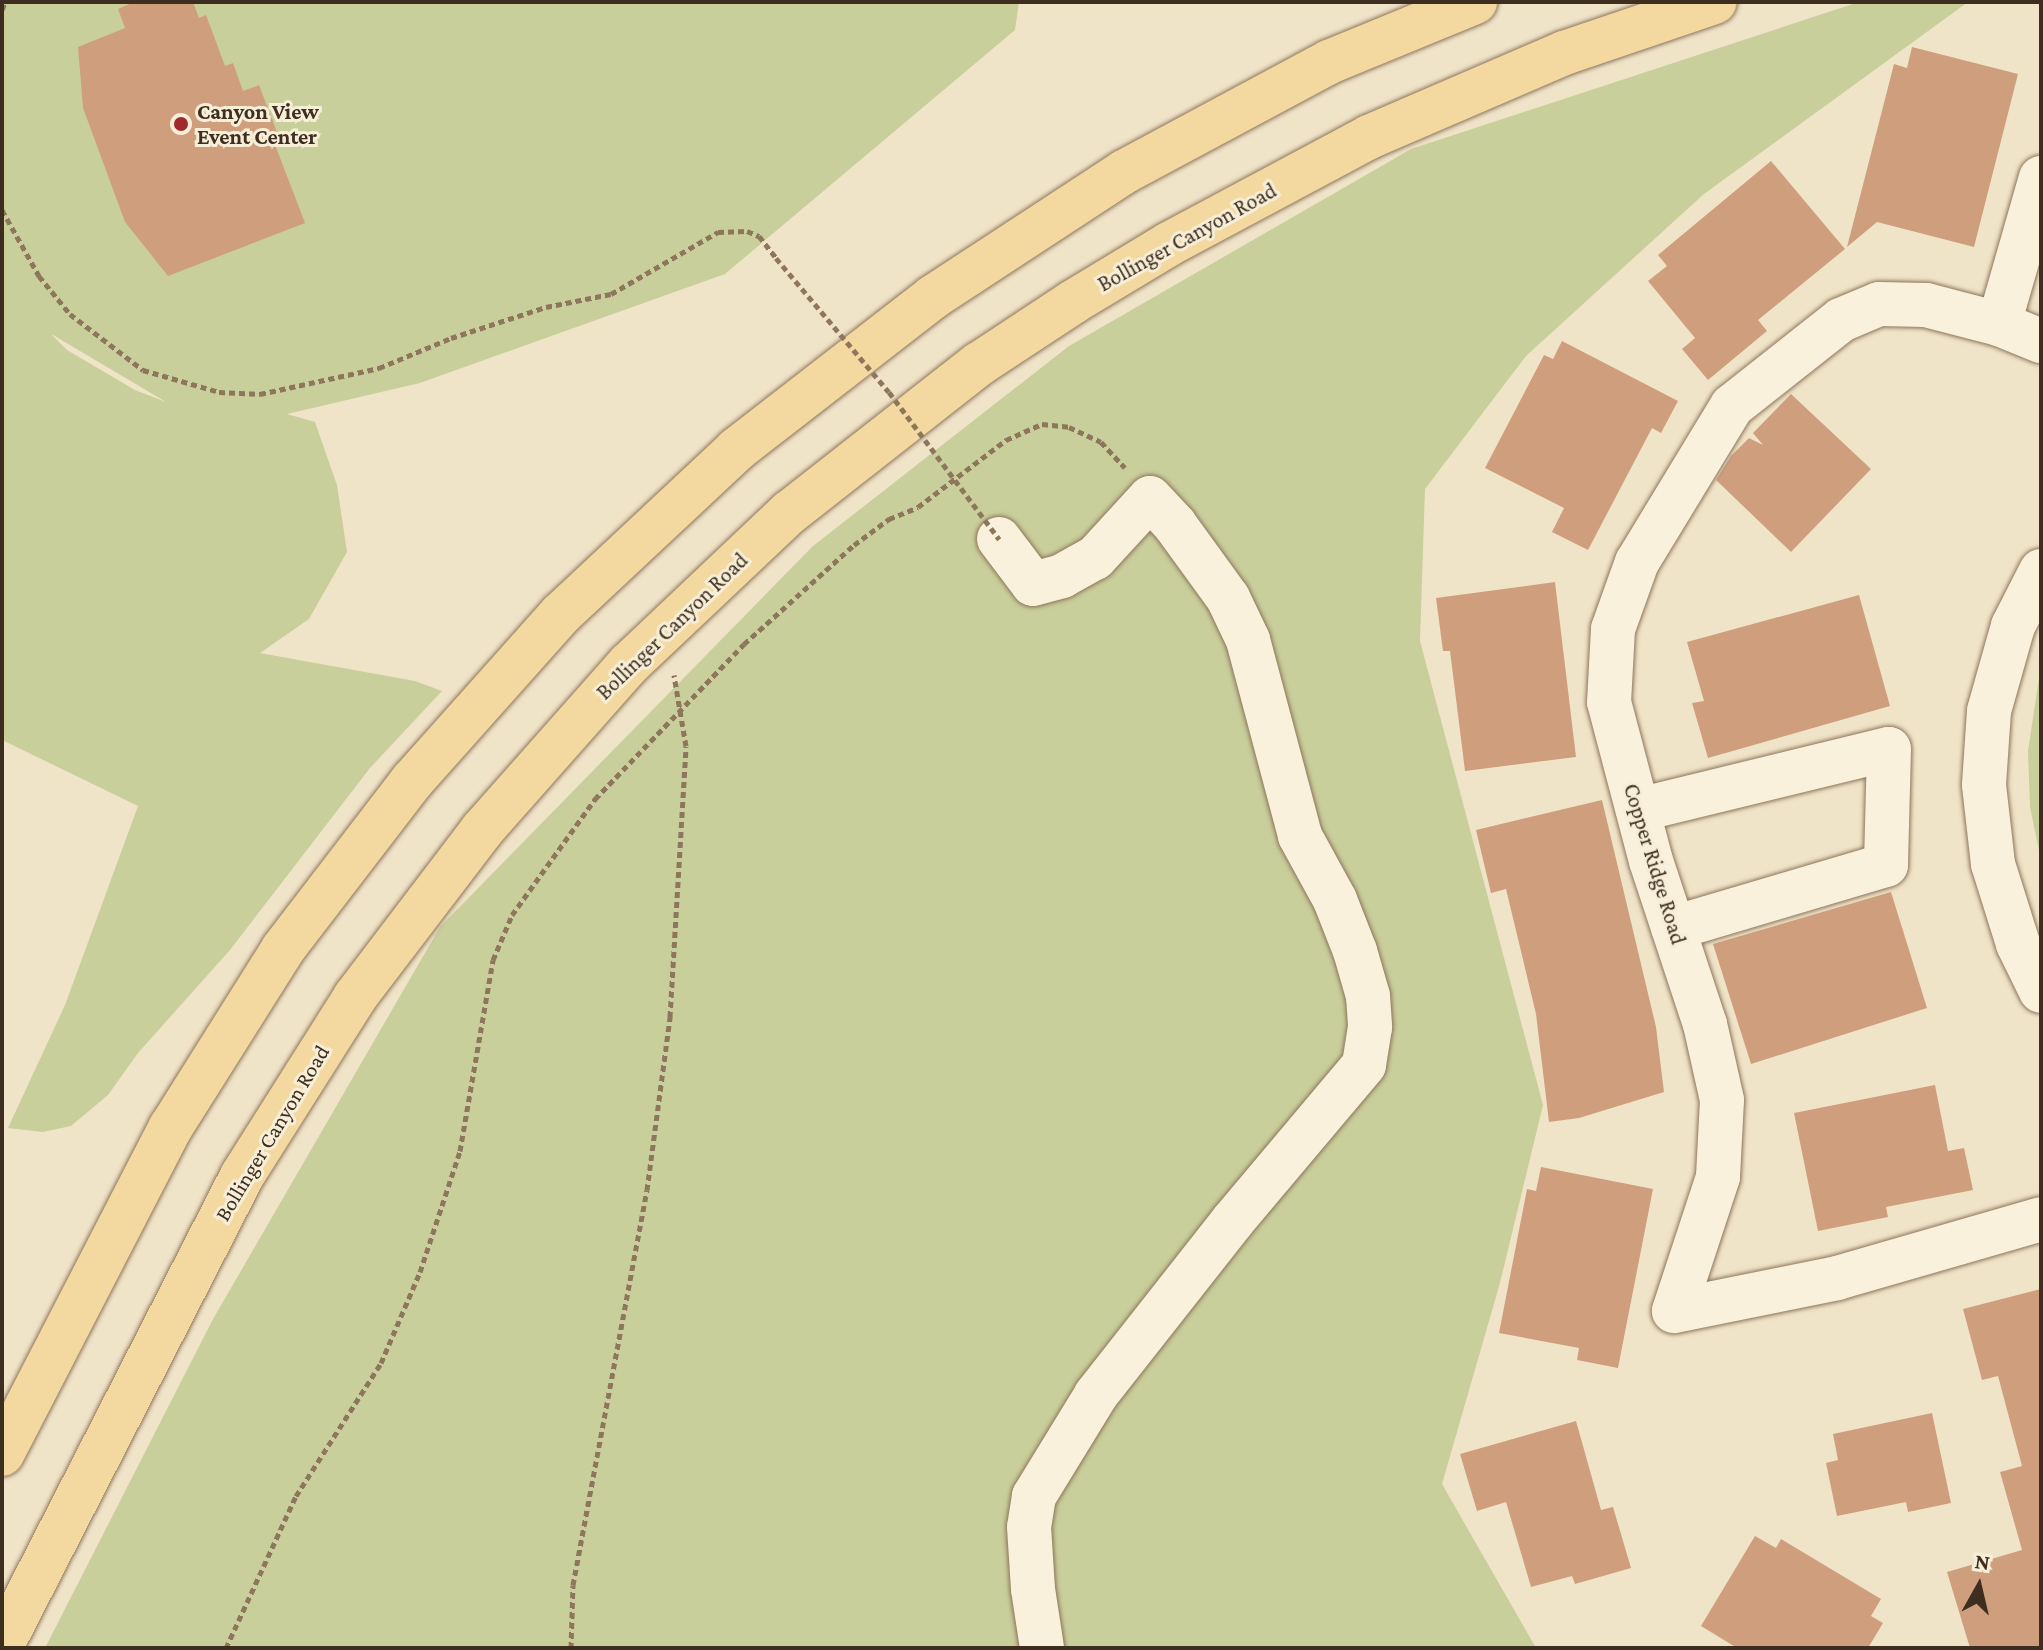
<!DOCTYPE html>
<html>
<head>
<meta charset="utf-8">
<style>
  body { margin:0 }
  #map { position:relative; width:2043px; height:1650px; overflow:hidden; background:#f0e4c8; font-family:"Crimson Pro",serif }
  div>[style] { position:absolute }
  .green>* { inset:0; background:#c9cf9b }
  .building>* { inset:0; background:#cf9f7d }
  .path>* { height:5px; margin-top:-2.5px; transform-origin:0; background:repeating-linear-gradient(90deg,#8d765c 0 6px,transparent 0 10px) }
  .roads { filter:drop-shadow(0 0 2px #8d765c) drop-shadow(0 0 2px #8d765c) }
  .minor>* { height:44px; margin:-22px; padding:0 22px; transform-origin:22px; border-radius:22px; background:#faf1dc }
  .major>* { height:44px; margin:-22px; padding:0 22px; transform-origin:22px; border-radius:22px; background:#f3d9a0 }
  .path-bridge>* { height:5px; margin-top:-2.5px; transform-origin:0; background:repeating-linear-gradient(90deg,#8d765c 0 6px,transparent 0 10px) }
  .dots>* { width:22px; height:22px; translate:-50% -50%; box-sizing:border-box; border:4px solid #f7eed8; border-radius:50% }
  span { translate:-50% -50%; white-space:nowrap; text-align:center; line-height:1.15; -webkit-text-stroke:6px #f7eed8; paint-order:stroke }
  .poi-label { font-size:22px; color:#3d2e20; font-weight:700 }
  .left { translate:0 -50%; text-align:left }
  .street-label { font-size:22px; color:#3d2e20 }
  .frame { position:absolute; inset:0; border:4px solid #3d2e20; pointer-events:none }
  .north { position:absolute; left:1939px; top:1546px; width:80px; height:80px; -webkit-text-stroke:6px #f7eed8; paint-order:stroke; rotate:8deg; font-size:22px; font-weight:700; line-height:32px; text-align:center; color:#3d2e20 }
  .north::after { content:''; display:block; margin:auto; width:28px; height:36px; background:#3d2e20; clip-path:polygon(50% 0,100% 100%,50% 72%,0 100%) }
</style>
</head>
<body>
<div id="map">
  <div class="green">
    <div style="clip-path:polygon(evenodd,2px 2px,1019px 2px,1015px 30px,725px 274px,420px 383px,287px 414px,315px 422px,337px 485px,347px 552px,309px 619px,260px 653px,415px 681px,442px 691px,370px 768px,230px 950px,138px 1053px,108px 1095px,71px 1126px,43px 1132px,8px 1128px,65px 1005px,138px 806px,2px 740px,2px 2px,52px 335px,53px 335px,166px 402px,135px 390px,67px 350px,52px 335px)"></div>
    <div style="clip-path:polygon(1859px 2px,1968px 2px,1704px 194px,1526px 356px,1425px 489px,1420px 641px,1543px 1105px,1500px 1283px,1442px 1484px,1536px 1648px,45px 1648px,213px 1319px,440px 927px,813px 546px,1069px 346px,1411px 149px)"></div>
    <div style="clip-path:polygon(2041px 665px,2041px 860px,2030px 807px,2028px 751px)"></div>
  </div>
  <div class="building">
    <div style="clip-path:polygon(134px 2px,193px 2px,199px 18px,206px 15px,225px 66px,233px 63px,243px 91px,259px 85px,280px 140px,274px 142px,305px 223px,168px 276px,125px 222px,83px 108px,78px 47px,125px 28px,118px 9px)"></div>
    <div style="clip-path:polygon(1912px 47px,2018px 74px,1974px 247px,1877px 222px,1847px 247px,1894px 64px,1907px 68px)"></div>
    <div style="clip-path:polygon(1771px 161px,1845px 249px,1758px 320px,1767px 331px,1708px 380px,1682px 349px,1695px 338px,1648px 281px,1667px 266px,1658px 255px)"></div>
    <div style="clip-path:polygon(1562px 341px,1678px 401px,1661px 433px,1652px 428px,1588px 550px,1552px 532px,1564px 508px,1485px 468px,1544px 355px,1553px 359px)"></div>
    <div style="clip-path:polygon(1791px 394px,1871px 469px,1791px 552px,1716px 480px,1731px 456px,1749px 438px,1763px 445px,1753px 433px)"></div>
    <div style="clip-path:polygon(1555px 582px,1576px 757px,1465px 771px,1450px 651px,1443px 651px,1436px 598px)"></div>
    <div style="clip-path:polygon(1859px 595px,1890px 706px,1708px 758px,1692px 703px,1704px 701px,1687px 642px)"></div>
    <div style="clip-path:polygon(1602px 800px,1656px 1027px,1664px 1092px,1579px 1118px,1549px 1122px,1536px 1014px,1506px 889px,1491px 893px,1476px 830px)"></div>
    <div style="clip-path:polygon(1891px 892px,1927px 1008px,1751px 1064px,1713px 944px)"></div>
    <div style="clip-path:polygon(1935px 1085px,1948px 1151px,1964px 1148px,1973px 1190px,1886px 1207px,1888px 1217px,1818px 1231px,1794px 1113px)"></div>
    <div style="clip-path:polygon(1541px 1167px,1653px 1189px,1618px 1368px,1577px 1360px,1579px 1348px,1499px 1333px,1527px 1189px,1536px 1191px)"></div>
    <div style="clip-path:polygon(2041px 1289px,2041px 1648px,1970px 1648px,1947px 1572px,2022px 1550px,2000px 1472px,2022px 1466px,1998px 1376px,1982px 1380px,1963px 1309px)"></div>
    <div style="clip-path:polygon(1932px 1413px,1951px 1503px,1908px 1512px,1906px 1502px,1837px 1516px,1826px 1463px,1838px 1460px,1833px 1434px)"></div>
    <div style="clip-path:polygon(1576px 1421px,1601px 1510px,1613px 1507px,1631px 1568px,1575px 1584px,1572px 1576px,1531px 1587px,1506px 1502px,1477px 1511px,1460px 1454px)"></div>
    <div style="clip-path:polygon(1755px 1536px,1776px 1548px,1781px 1539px,1881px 1599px,1871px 1616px,1883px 1623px,1868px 1648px,1737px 1648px,1701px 1626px)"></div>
  </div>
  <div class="path">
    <div style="left:2px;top:10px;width:9px;rotate:-69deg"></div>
    <div style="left:2px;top:210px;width:76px;rotate:60.7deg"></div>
    <div style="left:39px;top:276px;width:49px;rotate:50.8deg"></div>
    <div style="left:70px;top:314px;width:92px;rotate:37.5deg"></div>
    <div style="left:143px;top:370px;width:79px;rotate:16.1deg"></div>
    <div style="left:219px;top:392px;width:41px;rotate:2.8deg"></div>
    <div style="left:260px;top:394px;width:122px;rotate:-12.3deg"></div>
    <div style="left:379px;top:368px;width:78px;rotate:-22.6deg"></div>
    <div style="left:451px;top:338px;width:100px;rotate:-18.1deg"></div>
    <div style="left:546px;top:307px;width:66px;rotate:-11.3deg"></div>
    <div style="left:611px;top:294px;width:124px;rotate:-30.1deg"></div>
    <div style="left:718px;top:232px;width:29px;rotate:-2deg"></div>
    <div style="left:747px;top:231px;width:13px;rotate:23deg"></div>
    <div style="left:759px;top:236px;width:28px;rotate:52deg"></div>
    <div style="left:226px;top:1648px;width:167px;rotate:-65.3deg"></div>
    <div style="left:296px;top:1496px;width:158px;rotate:-57.4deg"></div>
    <div style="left:381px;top:1363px;width:99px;rotate:-66.8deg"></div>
    <div style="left:420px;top:1272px;width:127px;rotate:-71.7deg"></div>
    <div style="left:460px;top:1151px;width:194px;rotate:-80.2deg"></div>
    <div style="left:493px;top:960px;width:49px;rotate:-67.1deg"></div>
    <div style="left:512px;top:915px;width:143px;rotate:-54.4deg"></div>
    <div style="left:595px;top:799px;width:215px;rotate:-46.1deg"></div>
    <div style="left:744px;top:644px;width:148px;rotate:-42deg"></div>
    <div style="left:854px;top:545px;width:44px;rotate:-36.6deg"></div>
    <div style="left:889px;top:519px;width:31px;rotate:-22deg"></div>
    <div style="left:918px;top:507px;width:111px;rotate:-37.3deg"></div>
    <div style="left:1006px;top:440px;width:39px;rotate:-24deg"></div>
    <div style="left:1042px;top:424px;width:27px;rotate:6deg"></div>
    <div style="left:1069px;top:427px;width:35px;rotate:25deg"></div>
    <div style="left:1101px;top:442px;width:35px;rotate:47deg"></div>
    <div style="left:571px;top:1648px;width:63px;rotate:-88.2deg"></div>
    <div style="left:573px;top:1585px;width:402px;rotate:-79.4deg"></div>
    <div style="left:647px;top:1190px;width:175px;rotate:-82.4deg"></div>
    <div style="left:670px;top:1017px;width:271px;rotate:-86.6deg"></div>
    <div style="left:686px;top:746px;width:72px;rotate:-99.6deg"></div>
  </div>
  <div class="roads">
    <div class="minor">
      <div style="left:1999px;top:324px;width:152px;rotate:-74deg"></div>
      <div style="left:2041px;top:341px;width:45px;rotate:-158deg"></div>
      <div style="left:1999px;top:324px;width:75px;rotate:-165.4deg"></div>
      <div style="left:1926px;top:305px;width:47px;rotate:-178.8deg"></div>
      <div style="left:1879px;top:304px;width:41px;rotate:157.2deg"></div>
      <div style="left:1841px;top:320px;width:139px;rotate:141.7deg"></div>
      <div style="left:1732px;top:406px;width:183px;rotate:121.3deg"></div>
      <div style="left:1637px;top:562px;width:71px;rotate:109.7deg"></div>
      <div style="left:1613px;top:629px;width:73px;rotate:93.1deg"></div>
      <div style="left:1609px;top:702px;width:164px;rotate:75.2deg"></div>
      <div style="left:1651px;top:861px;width:172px;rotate:71.7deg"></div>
      <div style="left:1705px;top:1024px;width:78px;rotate:77.4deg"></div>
      <div style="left:1722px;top:1100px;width:77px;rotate:93deg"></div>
      <div style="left:1718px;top:1177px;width:141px;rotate:108.2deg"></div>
      <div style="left:1674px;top:1311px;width:166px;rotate:-11.4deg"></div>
      <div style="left:1837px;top:1278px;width:212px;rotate:-16.1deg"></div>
      <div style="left:999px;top:539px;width:56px;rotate:52.9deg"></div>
      <div style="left:1033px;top:584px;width:30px;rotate:-15deg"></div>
      <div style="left:1062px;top:576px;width:38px;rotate:-29deg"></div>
      <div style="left:1095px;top:558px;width:81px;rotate:-47.5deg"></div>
      <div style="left:1150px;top:498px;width:37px;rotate:47deg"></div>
      <div style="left:1175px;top:525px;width:90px;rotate:54deg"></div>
      <div style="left:1228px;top:598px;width:47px;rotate:64.5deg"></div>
      <div style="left:1248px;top:640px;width:203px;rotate:75.1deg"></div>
      <div style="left:1300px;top:836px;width:73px;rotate:61.3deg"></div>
      <div style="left:1335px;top:900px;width:55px;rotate:68.6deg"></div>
      <div style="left:1355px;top:951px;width:47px;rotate:73.9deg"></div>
      <div style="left:1368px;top:996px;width:31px;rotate:86deg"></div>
      <div style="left:1370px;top:1027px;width:38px;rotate:99deg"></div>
      <div style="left:1364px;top:1065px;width:205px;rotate:130.1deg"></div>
      <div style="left:1232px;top:1222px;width:220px;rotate:128.2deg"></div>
      <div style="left:1096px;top:1395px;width:119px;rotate:121.5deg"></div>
      <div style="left:1034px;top:1496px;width:31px;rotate:99deg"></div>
      <div style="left:1029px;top:1527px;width:62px;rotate:86.3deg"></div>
      <div style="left:1033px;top:1589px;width:60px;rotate:81.3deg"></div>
      <div style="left:2041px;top:571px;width:62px;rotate:117deg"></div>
      <div style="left:2013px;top:626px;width:88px;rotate:105.8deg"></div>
      <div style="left:1989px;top:711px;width:74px;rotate:93.9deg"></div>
      <div style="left:1984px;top:785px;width:80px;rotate:83.5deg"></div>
      <div style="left:1993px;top:864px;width:84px;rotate:72.6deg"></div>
      <div style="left:2018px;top:944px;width:52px;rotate:63.9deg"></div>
      <div style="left:1638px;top:810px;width:258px;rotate:-13.7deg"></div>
      <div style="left:1889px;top:749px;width:116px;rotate:91.5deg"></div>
      <div style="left:1886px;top:865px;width:222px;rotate:163.5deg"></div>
    </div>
    <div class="major">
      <div style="left:2px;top:1454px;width:368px;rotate:-62.7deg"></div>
      <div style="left:171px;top:1127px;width:210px;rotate:-57.8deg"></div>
      <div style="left:283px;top:949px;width:212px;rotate:-52.5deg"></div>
      <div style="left:412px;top:781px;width:224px;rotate:-48.3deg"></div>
      <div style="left:561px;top:614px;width:240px;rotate:-43.1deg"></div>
      <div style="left:736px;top:450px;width:249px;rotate:-37.8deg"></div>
      <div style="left:933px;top:297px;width:228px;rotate:-33.2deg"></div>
      <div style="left:1124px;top:172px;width:233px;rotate:-28.2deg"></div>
      <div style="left:1329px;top:62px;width:158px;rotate:-22.3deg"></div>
      <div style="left:2px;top:1645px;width:527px;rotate:-62.9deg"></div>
      <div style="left:242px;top:1176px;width:212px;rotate:-57.7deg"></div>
      <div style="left:355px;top:997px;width:210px;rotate:-52.7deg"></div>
      <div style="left:482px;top:830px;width:222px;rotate:-48.5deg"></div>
      <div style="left:629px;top:664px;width:221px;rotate:-43.4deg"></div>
      <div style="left:790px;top:512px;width:240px;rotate:-38.1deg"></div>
      <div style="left:979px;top:364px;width:113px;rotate:-33.4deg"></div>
      <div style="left:1073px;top:302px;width:112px;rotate:-31.1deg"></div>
      <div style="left:1169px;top:244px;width:227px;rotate:-28.1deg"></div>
      <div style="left:1369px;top:137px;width:212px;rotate:-23.3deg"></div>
      <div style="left:1564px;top:53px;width:159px;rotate:-18.7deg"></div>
    </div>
  </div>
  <div class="path-bridge">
    <div style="left:776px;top:258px;width:175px;rotate:49.9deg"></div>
    <div style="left:889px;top:392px;width:184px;rotate:53.2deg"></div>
  </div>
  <div class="dots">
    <div style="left:181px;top:124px;background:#9e2a2b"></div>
  </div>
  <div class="poi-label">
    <span class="left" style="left:197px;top:124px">Canyon View<br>Event Center</span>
  </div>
  <div class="street-label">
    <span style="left:1187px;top:237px;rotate:-29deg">Bollinger Canyon Road</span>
    <span style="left:672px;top:626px;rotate:-44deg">Bollinger Canyon Road</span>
    <span style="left:1655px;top:864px;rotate:73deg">Copper Ridge Road</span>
    <span style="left:272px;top:1133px;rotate:-59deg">Bollinger Canyon Road</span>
  </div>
  <div class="frame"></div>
  <div class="north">N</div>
</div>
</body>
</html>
